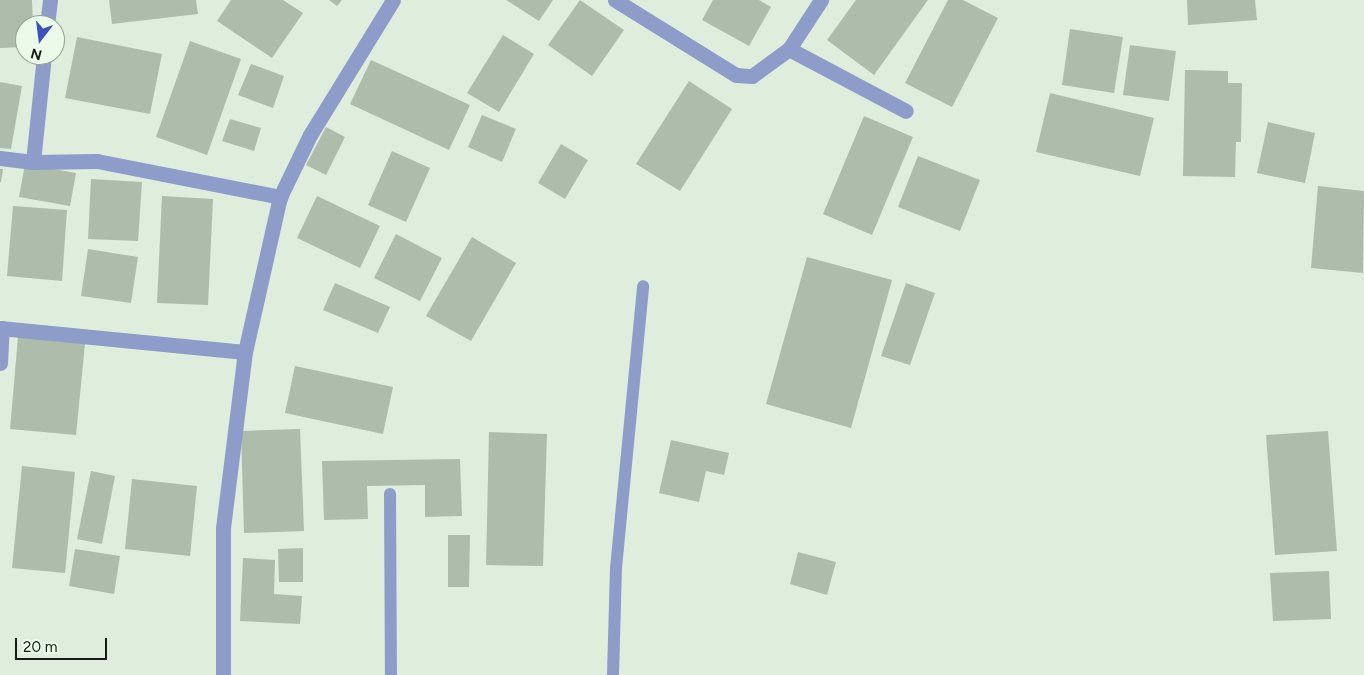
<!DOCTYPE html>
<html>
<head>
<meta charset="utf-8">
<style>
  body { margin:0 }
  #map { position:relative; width:1364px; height:675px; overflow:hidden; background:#dfeddd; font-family:Figtree,sans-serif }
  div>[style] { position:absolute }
  .building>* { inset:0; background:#aebcac }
  .lane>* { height:12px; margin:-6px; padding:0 6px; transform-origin:6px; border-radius:6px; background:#8d9cc8 }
  .street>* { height:15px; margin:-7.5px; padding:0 7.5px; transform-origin:7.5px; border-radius:7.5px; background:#8d9cc8 }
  span { translate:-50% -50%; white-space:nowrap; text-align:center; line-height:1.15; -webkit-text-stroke:4px #ecfaea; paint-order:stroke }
  .north { position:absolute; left:15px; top:15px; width:50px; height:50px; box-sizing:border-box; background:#ecfaea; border:1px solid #96a195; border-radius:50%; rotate:195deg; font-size:14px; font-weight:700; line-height:20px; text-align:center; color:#161b15 }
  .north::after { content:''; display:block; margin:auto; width:18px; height:22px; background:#3c50c3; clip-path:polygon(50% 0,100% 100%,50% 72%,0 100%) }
  .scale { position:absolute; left:15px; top:638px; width:92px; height:22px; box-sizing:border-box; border:2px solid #161b15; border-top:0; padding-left:6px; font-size:15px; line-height:18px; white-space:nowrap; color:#161b15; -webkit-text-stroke:4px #ecfaea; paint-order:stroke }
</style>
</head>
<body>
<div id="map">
  <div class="building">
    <div style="clip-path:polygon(0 0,32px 0,33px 25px,25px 25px,25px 47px,0 48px)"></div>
    <div style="clip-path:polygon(109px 0,196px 0,198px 14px,112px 24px)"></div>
    <div style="clip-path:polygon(231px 0,283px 0,303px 13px,272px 58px,217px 21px)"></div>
    <div style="clip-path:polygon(329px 0,342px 0,337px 6px)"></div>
    <div style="clip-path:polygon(506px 0,553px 0,539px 21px)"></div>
    <div style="clip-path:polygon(580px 0,624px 30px,592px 76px,548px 45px)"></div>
    <div style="clip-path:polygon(713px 0,759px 0,771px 7px,749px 46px,702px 20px)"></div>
    <div style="clip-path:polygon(856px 0,928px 0,874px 75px,827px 40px)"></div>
    <div style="clip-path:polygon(948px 0,963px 0,998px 18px,952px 107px,905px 83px)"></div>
    <div style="clip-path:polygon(1187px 0,1255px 0,1257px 20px,1188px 25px)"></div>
    <div style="clip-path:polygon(1070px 29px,1123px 37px,1114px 93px,1062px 85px)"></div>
    <div style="clip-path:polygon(503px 35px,534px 54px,499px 112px,467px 93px)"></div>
    <div style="clip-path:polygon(77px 37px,162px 54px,150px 114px,65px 98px)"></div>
    <div style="clip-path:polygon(190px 41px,241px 59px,207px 155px,156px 137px)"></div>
    <div style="clip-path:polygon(1130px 45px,1176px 51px,1169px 101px,1123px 95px)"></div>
    <div style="clip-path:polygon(371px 60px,470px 105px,449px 150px,350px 104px)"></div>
    <div style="clip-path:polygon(251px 64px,284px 76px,273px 108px,238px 95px)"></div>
    <div style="clip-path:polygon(1185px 70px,1228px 71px,1228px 83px,1242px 83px,1241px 142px,1236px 142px,1235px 177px,1183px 176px)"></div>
    <div style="clip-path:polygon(689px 81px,732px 109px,680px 191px,636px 164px)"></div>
    <div style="clip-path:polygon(0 82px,22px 86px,11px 149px,0 148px)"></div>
    <div style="clip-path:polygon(1050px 93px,1154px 118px,1140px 176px,1036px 152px)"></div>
    <div style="clip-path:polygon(482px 115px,516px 129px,502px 162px,468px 147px)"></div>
    <div style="clip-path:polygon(864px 116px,913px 137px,872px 235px,823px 214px)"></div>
    <div style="clip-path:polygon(230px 119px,261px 128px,254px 151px,222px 141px)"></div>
    <div style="clip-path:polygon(1268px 122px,1315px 133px,1305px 183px,1257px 173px)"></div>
    <div style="clip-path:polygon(326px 127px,345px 137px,326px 175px,306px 165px)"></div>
    <div style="clip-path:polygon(561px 144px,588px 160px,565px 199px,538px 183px)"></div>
    <div style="clip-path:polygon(392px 151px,430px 168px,406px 222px,368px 205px)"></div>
    <div style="clip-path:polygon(918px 156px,980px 180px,960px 231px,898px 207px)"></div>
    <div style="clip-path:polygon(25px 164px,76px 173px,70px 206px,19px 197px)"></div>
    <div style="clip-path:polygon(0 169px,3px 169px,1px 182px,0 182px)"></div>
    <div style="clip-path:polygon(91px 179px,142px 182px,138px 241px,88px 239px)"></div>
    <div style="clip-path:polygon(1318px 186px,1364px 191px,1363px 273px,1311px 268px)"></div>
    <div style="clip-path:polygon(162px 196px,213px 199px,208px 305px,157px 303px)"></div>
    <div style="clip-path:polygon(317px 196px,380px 226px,360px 268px,297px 238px)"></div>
    <div style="clip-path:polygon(13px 206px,67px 210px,62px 281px,7px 276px)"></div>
    <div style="clip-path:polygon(396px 234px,442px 258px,420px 301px,374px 278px)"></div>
    <div style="clip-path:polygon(472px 237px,516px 263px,471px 341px,426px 316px)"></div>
    <div style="clip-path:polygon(88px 249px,138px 257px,131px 303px,81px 296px)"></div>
    <div style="clip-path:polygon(807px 257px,892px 280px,851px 428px,766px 404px)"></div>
    <div style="clip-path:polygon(335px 283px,390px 307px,378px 333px,323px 310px)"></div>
    <div style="clip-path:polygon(906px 283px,935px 293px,910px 365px,881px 356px)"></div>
    <div style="clip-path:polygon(18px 337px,85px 344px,76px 435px,10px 429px)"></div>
    <div style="clip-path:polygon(295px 366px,393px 387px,383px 434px,285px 413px)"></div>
    <div style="clip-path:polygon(300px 429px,304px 531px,244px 533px,241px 431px)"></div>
    <div style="clip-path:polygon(1328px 431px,1337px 551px,1275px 555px,1266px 435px)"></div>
    <div style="clip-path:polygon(489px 432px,547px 434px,543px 566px,486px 565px)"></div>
    <div style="clip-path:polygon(671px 440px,729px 453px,724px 475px,706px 471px,699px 502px,659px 493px)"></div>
    <div style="clip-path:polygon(460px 459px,462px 516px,425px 517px,425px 485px,367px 486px,368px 519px,324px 520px,322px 461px)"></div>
    <div style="clip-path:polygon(22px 466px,75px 472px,65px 573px,12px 568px)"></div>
    <div style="clip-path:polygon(91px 471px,115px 476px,102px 544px,77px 539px)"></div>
    <div style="clip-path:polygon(132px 479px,197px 486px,190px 556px,125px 549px)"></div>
    <div style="clip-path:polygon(448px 535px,470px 535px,469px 587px,448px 587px)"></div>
    <div style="clip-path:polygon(303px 548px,303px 582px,279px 582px,278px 549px)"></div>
    <div style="clip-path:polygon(75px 549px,120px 556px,114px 594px,69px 586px)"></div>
    <div style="clip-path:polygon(798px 552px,836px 562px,827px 595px,790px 584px)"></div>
    <div style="clip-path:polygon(243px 558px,275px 560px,274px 594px,302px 596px,300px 624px,240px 621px)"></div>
    <div style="clip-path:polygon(1329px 571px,1331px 619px,1273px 621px,1270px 573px)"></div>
  </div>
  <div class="lane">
    <div style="left:390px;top:494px;width:181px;rotate:89.7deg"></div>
    <div style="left:613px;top:675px;width:107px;rotate:-88.4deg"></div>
    <div style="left:616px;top:568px;width:283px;rotate:-84.5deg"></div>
  </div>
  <div class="street">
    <div style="left:615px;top:0;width:142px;rotate:31.8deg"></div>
    <div style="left:736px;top:75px;width:16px;rotate:4deg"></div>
    <div style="left:752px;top:76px;width:46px;rotate:-36.1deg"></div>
    <div style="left:789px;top:49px;width:132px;rotate:27.9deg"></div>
    <div style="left:47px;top:25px;width:25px;rotate:-83deg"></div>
    <div style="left:789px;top:49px;width:59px;rotate:-56.9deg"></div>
    <div style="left:0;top:158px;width:33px;rotate:7deg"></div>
    <div style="left:33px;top:162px;width:64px;rotate:-0.9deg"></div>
    <div style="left:97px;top:161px;width:187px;rotate:11.1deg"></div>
    <div style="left:33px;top:162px;width:108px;rotate:-84.1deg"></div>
    <div style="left:0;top:328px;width:246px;rotate:5.6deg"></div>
    <div style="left:0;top:363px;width:35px;rotate:-87deg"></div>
    <div style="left:223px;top:675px;width:147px;rotate:-90deg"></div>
    <div style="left:223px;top:528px;width:177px;rotate:-82.9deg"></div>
    <div style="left:245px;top:352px;width:159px;rotate:-77.3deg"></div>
    <div style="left:280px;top:197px;width:69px;rotate:-64.2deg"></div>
    <div style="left:310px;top:135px;width:158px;rotate:-58.4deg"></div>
  </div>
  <div class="north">N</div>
  <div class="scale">20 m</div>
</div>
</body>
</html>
